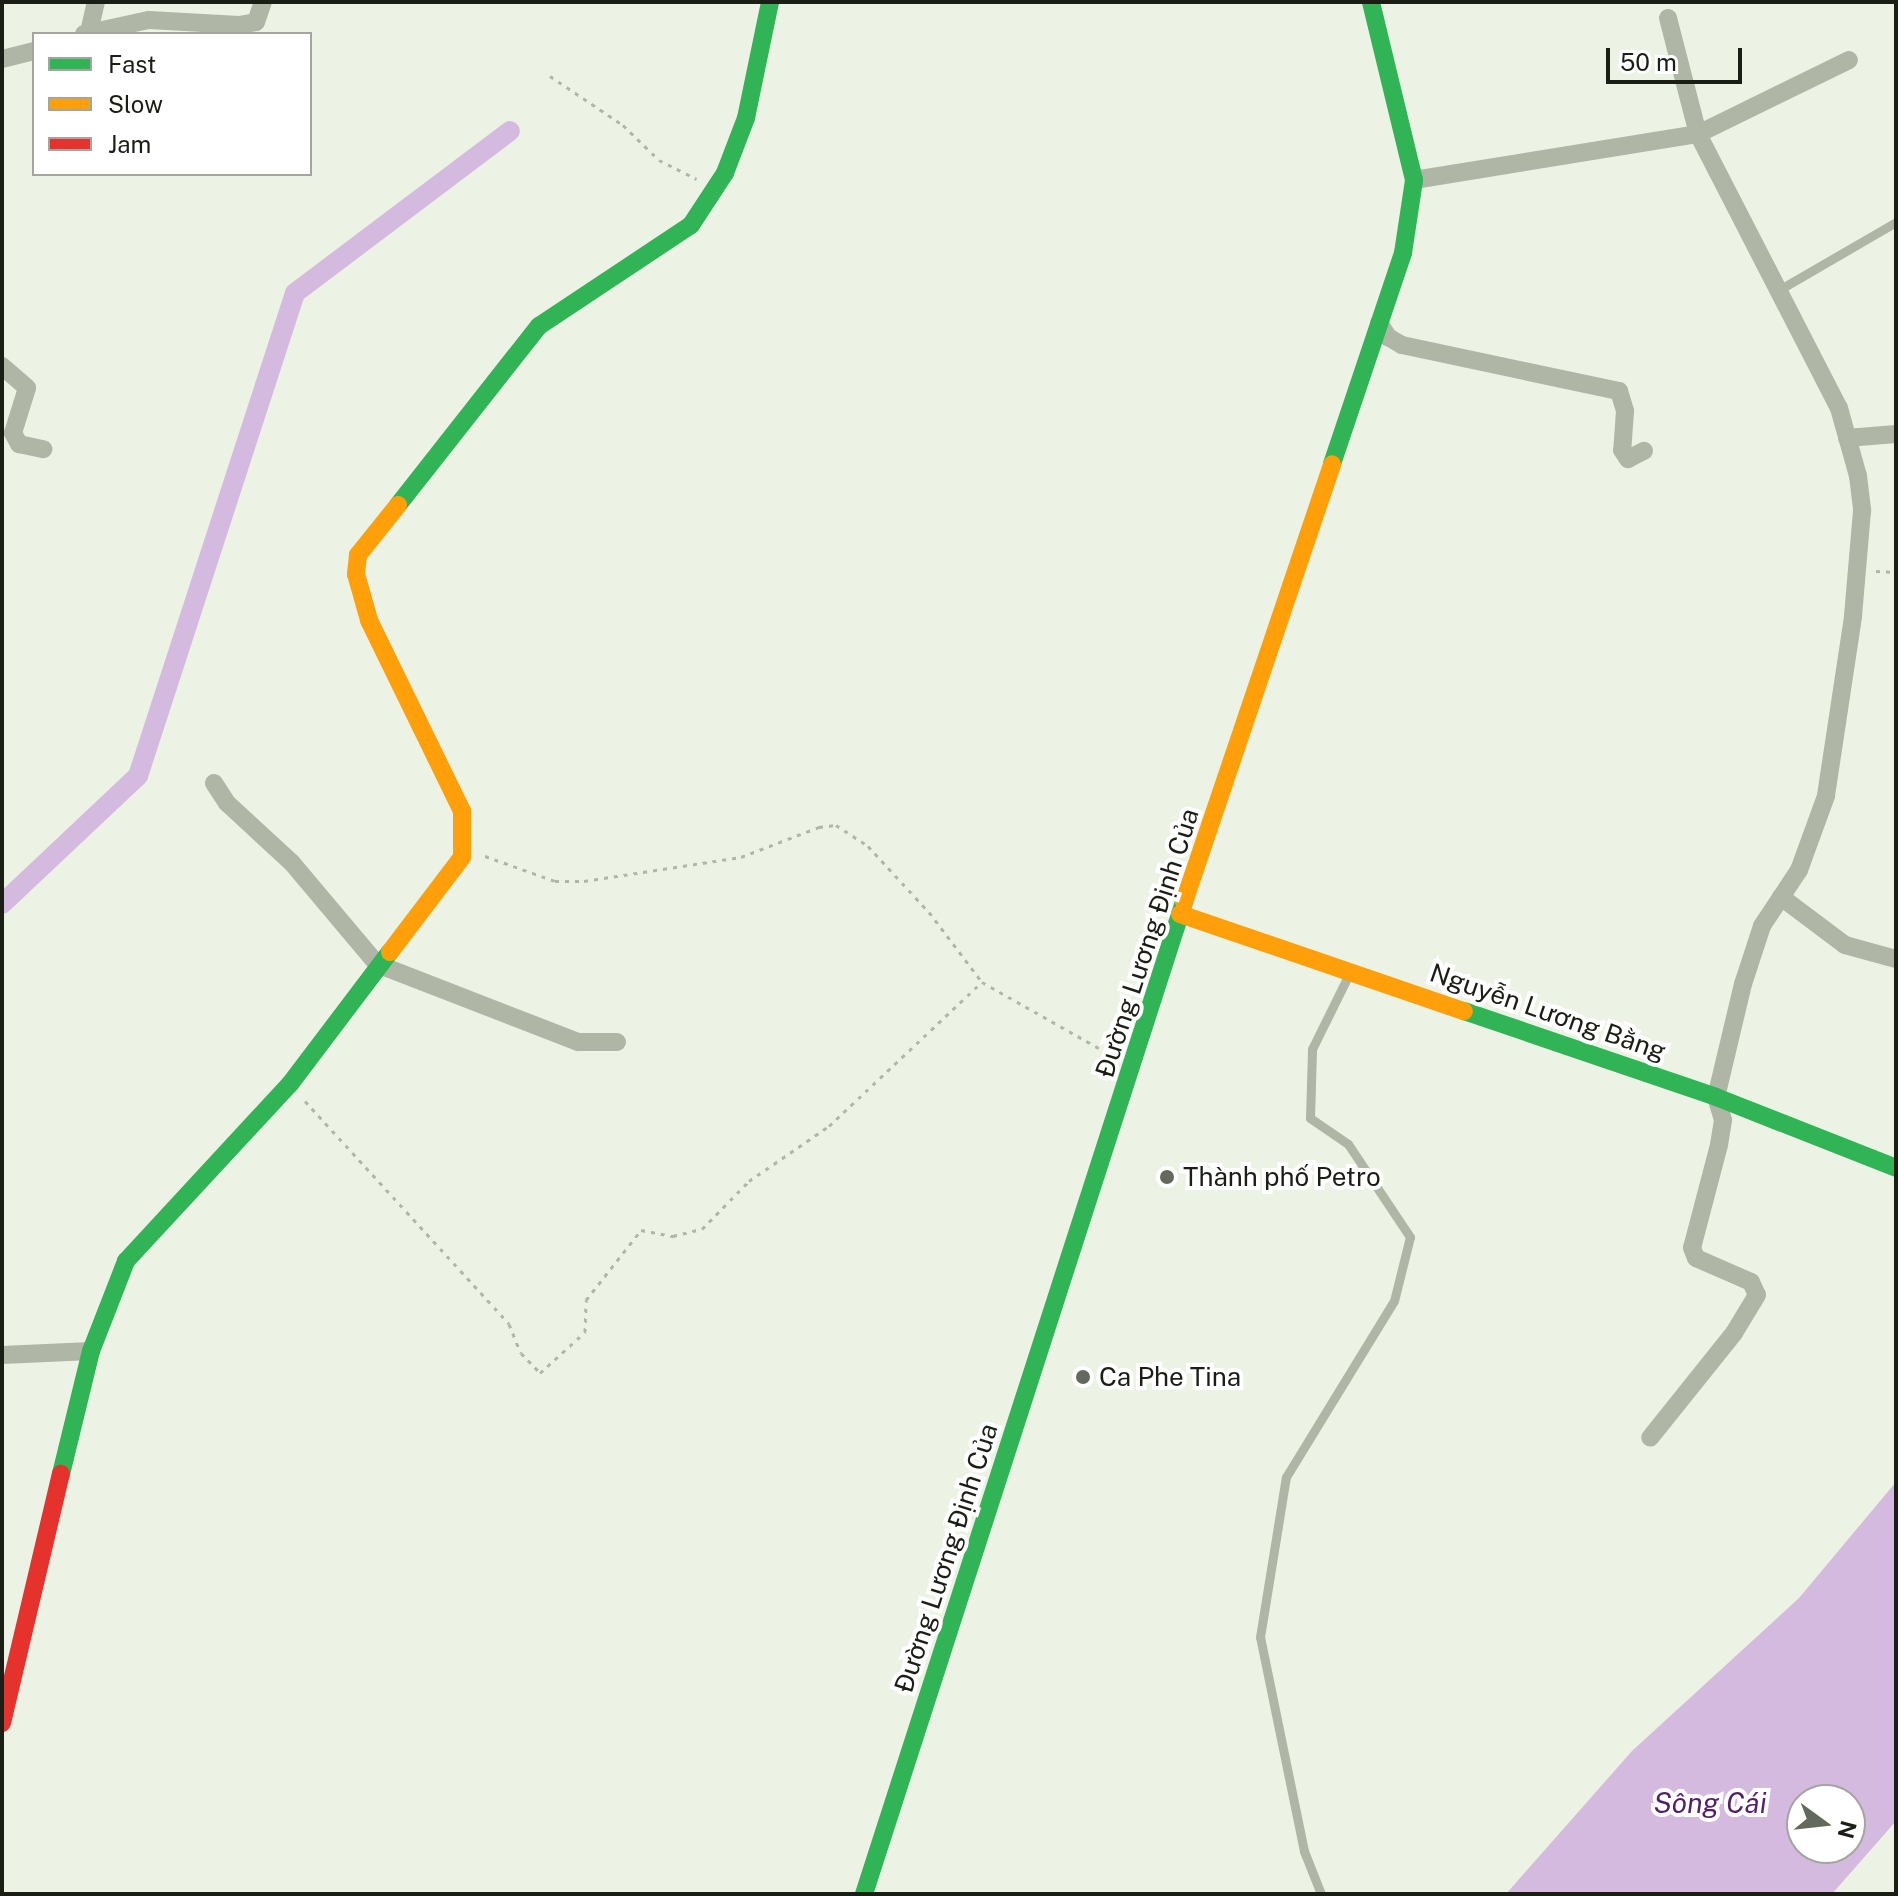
<!DOCTYPE html>
<html>
<head>
<meta charset="utf-8">
<style>
  body { margin:0 }
  #map { position:relative; width:1898px; height:1896px; overflow:hidden; background:#ecf3e4; font-family:"Public Sans",sans-serif }
  div>[style] { position:absolute }
  .water>* { inset:0; background:#d5bae0 }
  .canal>* { height:20px; margin:-10px; padding:0 10px; transform-origin:10px; border-radius:10px; background:#d5bae0 }
  .path>* { height:3px; margin-top:-1.5px; transform-origin:0; background:repeating-linear-gradient(90deg,#b0b6a8 0 4px,transparent 0 10px) }
  .lane>* { height:9px; margin:-4.5px; padding:0 4.5px; transform-origin:4.5px; border-radius:4.5px; background:#afb6a6 }
  .street>* { height:18px; margin:-9px; padding:0 9px; transform-origin:9px; border-radius:9px; background:#afb6a6 }
  .fast>* { height:18px; margin:-9px; padding:0 9px; transform-origin:9px; border-radius:9px; background:#30b455 }
  .slow>* { height:18px; margin:-9px; padding:0 9px; transform-origin:9px; border-radius:9px; background:#ff9f0a }
  .jam>* { height:18px; margin:-9px; padding:0 9px; transform-origin:9px; border-radius:9px; background:#e5322d }
  .dots>* { width:22px; height:22px; translate:-50% -50%; box-sizing:border-box; border:4px solid #fff; border-radius:50% }
  span { translate:-50% -50%; white-space:nowrap; text-align:center; line-height:1.15; -webkit-text-stroke:8px #fff; paint-order:stroke }
  .street-label { font-size:26px; color:#1a1e15 }
  .poi-label { font-size:26px; color:#1a1e15 }
  .left { translate:0 -50%; text-align:left }
  .water-label { font-size:28px; color:#531f68; font-style:italic }
  .frame { position:absolute; inset:0; border:4px solid #1a1e15; pointer-events:none }
  .legend { position:absolute; left:32px; top:32px; width:280px; height:144px; box-sizing:border-box; background:#fff; border:2px solid #a3a5a1; margin:0; padding:10px 14px; list-style:none; font-size:24px; color:#1a1e15 }
  .legend li { display:flex; align-items:center; gap:16px; height:40px }
  .legend b { width:40px; border:2px solid #a3a5a1 }
  .north { position:absolute; left:1786px; top:1784px; width:80px; height:80px; box-sizing:border-box; background:#fff; border:2px solid #a3a5a1; border-radius:50%; rotate:105deg; font-size:22px; font-weight:700; line-height:32px; text-align:center; color:#1a1e15 }
  .north::after { content:''; display:block; margin:auto; width:28px; height:36px; background:#64695d; clip-path:polygon(50% 0,100% 100%,50% 72%,0 100%) }
  .scale { position:absolute; left:1606px; top:48px; width:136px; height:36px; box-sizing:border-box; border:4px solid #1a1e15; border-top:0; padding-left:10px; font-size:24px; line-height:28px; white-space:nowrap; color:#1a1e15; -webkit-text-stroke:6px #fff; paint-order:stroke }
</style>
</head>
<body>
<div id="map">
  <div class="water">
    <div style="clip-path:polygon(evenodd,1896px 1482px,1896px 1821px,1832px 1894px,1506px 1894px,1632px 1751px,1799px 1598px,1896px 1482px,1802px 1800px,1850px 1800px,1850px 1848px,1802px 1848px,1802px 1800px)"></div>
  </div>
  <div class="canal">
    <div style="left:2px;top:904px;width:187px;rotate:-43.3deg"></div>
    <div style="left:138px;top:776px;width:508px;rotate:-71.99deg"></div>
    <div style="left:295px;top:293px;width:269px;rotate:-37deg"></div>
  </div>
  <div class="path">
    <div style="left:550px;top:76px;width:88px;rotate:33.9deg"></div>
    <div style="left:623px;top:125px;width:50px;rotate:44.2deg"></div>
    <div style="left:659px;top:160px;width:42px;rotate:26.6deg"></div>
    <div style="left:1876px;top:571px;width:20px;rotate:3deg"></div>
    <div style="left:485px;top:856px;width:74px;rotate:19.7deg"></div>
    <div style="left:555px;top:881px;width:29px"></div>
    <div style="left:584px;top:881px;width:159px;rotate:-8.7deg"></div>
    <div style="left:741px;top:857px;width:84px;rotate:-21deg"></div>
    <div style="left:819px;top:827px;width:17px;rotate:-7deg"></div>
    <div style="left:836px;top:825px;width:38px;rotate:33deg"></div>
    <div style="left:868px;top:846px;width:90px;rotate:47.3deg"></div>
    <div style="left:929px;top:912px;width:88px;rotate:52.9deg"></div>
    <div style="left:982px;top:982px;width:148px;rotate:29.5deg"></div>
    <div style="left:305px;top:1101px;width:302px;rotate:47.5deg"></div>
    <div style="left:509px;top:1324px;width:31px;rotate:68deg"></div>
    <div style="left:521px;top:1353px;width:28px;rotate:46deg"></div>
    <div style="left:540px;top:1373px;width:61px;rotate:-42.3deg"></div>
    <div style="left:585px;top:1332px;width:32px;rotate:-88deg"></div>
    <div style="left:586px;top:1300px;width:89px;rotate:-51.8deg"></div>
    <div style="left:641px;top:1230px;width:33px;rotate:11deg"></div>
    <div style="left:673px;top:1236px;width:30px;rotate:-14deg"></div>
    <div style="left:702px;top:1229px;width:67px;rotate:-45.6deg"></div>
    <div style="left:749px;top:1181px;width:97px;rotate:-34.5deg"></div>
    <div style="left:829px;top:1126px;width:210px;rotate:-43.3deg"></div>
  </div>
  <div class="lane">
    <div style="left:1777px;top:291px;width:138px;rotate:-30.1deg"></div>
    <div style="left:1321px;top:1894px;width:46px;rotate:-111.6deg"></div>
    <div style="left:1304px;top:1851px;width:218px;rotate:-101.6deg"></div>
    <div style="left:1260px;top:1637px;width:162px;rotate:-80.8deg"></div>
    <div style="left:1286px;top:1477px;width:206px;rotate:-58.5deg"></div>
    <div style="left:1394px;top:1301px;width:66px;rotate:-76deg"></div>
    <div style="left:1410px;top:1237px;width:112px;rotate:-123.7deg"></div>
    <div style="left:1348px;top:1144px;width:46px;rotate:-145.6deg"></div>
    <div style="left:1310px;top:1118px;width:69px;rotate:-88.3deg"></div>
    <div style="left:1312px;top:1049px;width:84px;rotate:-63.7deg"></div>
  </div>
  <div class="street">
    <div style="left:1668px;top:18px;width:120px;rotate:75.5deg"></div>
    <div style="left:1698px;top:134px;width:168px;rotate:-26.1deg"></div>
    <div style="left:89px;top:32px;width:31px;rotate:-77deg"></div>
    <div style="left:84px;top:34px;width:66px;rotate:-12.2deg"></div>
    <div style="left:149px;top:20px;width:90px;rotate:3.2deg"></div>
    <div style="left:239px;top:25px;width:17px;rotate:-10deg"></div>
    <div style="left:256px;top:22px;width:21px;rotate:-71deg"></div>
    <div style="left:2px;top:59px;width:33px;rotate:-14deg"></div>
    <div style="left:1414px;top:180px;width:288px;rotate:-9.2deg"></div>
    <div style="left:1698px;top:134px;width:308px;rotate:62.8deg"></div>
    <div style="left:1839px;top:408px;width:71px;rotate:74.4deg"></div>
    <div style="left:1858px;top:476px;width:35px;rotate:83deg"></div>
    <div style="left:1862px;top:511px;width:106px;rotate:94.9deg"></div>
    <div style="left:1853px;top:617px;width:181px;rotate:98.6deg"></div>
    <div style="left:1826px;top:796px;width:79px;rotate:110deg"></div>
    <div style="left:1799px;top:870px;width:67px;rotate:123.5deg"></div>
    <div style="left:1762px;top:926px;width:61px;rotate:108.1deg"></div>
    <div style="left:1743px;top:984px;width:116px;rotate:103.4deg"></div>
    <div style="left:1716px;top:1097px;width:24px;rotate:73deg"></div>
    <div style="left:1723px;top:1120px;width:25px;rotate:99deg"></div>
    <div style="left:1719px;top:1145px;width:106px;rotate:104.7deg"></div>
    <div style="left:1692px;top:1248px;width:11px;rotate:68deg"></div>
    <div style="left:1696px;top:1258px;width:60px;rotate:23.6deg"></div>
    <div style="left:1751px;top:1282px;width:14px;rotate:65deg"></div>
    <div style="left:1757px;top:1295px;width:44px;rotate:121.2deg"></div>
    <div style="left:1734px;top:1333px;width:134px;rotate:128.7deg"></div>
    <div style="left:1379px;top:323px;width:17px;rotate:57deg"></div>
    <div style="left:1388px;top:337px;width:16px;rotate:30deg"></div>
    <div style="left:1402px;top:345px;width:222px;rotate:12deg"></div>
    <div style="left:1619px;top:391px;width:21px;rotate:73deg"></div>
    <div style="left:1625px;top:411px;width:39px;rotate:94deg"></div>
    <div style="left:1622px;top:450px;width:11px;rotate:56deg"></div>
    <div style="left:1628px;top:459px;width:18px;rotate:-27deg"></div>
    <div style="left:2px;top:366px;width:33px;rotate:41deg"></div>
    <div style="left:27px;top:388px;width:47px;rotate:107.3deg"></div>
    <div style="left:13px;top:433px;width:13px;rotate:61deg"></div>
    <div style="left:19px;top:444px;width:25px;rotate:12deg"></div>
    <div style="left:1847px;top:438px;width:49px;rotate:-4.7deg"></div>
    <div style="left:214px;top:783px;width:24px;rotate:57deg"></div>
    <div style="left:227px;top:803px;width:88px;rotate:42.7deg"></div>
    <div style="left:292px;top:863px;width:132px;rotate:49.9deg"></div>
    <div style="left:377px;top:964px;width:216px;rotate:21.2deg"></div>
    <div style="left:578px;top:1042px;width:39px"></div>
    <div style="left:1781px;top:897px;width:80px;rotate:36.9deg"></div>
    <div style="left:1845px;top:945px;width:53px;rotate:15.4deg"></div>
    <div style="left:2px;top:1355px;width:89px;rotate:-2.6deg"></div>
  </div>
  <div class="fast">
    <div style="left:1332px;top:464px;width:223px;rotate:-71.4deg"></div>
    <div style="left:1403px;top:253px;width:74px;rotate:-81.4deg"></div>
    <div style="left:1414px;top:180px;width:183px;rotate:-103.6deg"></div>
    <div style="left:398px;top:505px;width:228px;rotate:-51.8deg"></div>
    <div style="left:539px;top:326px;width:182px;rotate:-33.6deg"></div>
    <div style="left:691px;top:225px;width:62px;rotate:-56.8deg"></div>
    <div style="left:725px;top:173px;width:59px;rotate:-69.1deg"></div>
    <div style="left:746px;top:118px;width:118px;rotate:-78.3deg"></div>
    <div style="left:1464px;top:1011px;width:266px;rotate:18.8deg"></div>
    <div style="left:1716px;top:1097px;width:193px;rotate:21.5deg"></div>
    <div style="left:61px;top:1474px;width:127px;rotate:-76.3deg"></div>
    <div style="left:91px;top:1351px;width:97px;rotate:-68.7deg"></div>
    <div style="left:126px;top:1261px;width:241px;rotate:-47.2deg"></div>
    <div style="left:290px;top:1084px;width:166px;rotate:-52.9deg"></div>
    <div style="left:864px;top:1894px;width:1042px;rotate:-72.12deg"></div>
  </div>
  <div class="slow">
    <div style="left:1184px;top:902px;width:462px;rotate:-71.3deg"></div>
    <div style="left:1180px;top:914px;width:300px;rotate:18.9deg"></div>
    <div style="left:390px;top:952px;width:119px;rotate:-52.8deg"></div>
    <div style="left:462px;top:857px;width:46px;rotate:-90deg"></div>
    <div style="left:462px;top:811px;width:212px;rotate:-116deg"></div>
    <div style="left:369px;top:620px;width:48px;rotate:-105.8deg"></div>
    <div style="left:356px;top:574px;width:19px;rotate:-84deg"></div>
    <div style="left:358px;top:555px;width:64px;rotate:-51.3deg"></div>
  </div>
  <div class="jam">
    <div style="left:2px;top:1723px;width:256px;rotate:-76.7deg"></div>
  </div>
  <div class="dots">
    <div style="left:1167px;top:1177px;background:#64695d"></div>
    <div style="left:1083px;top:1377px;background:#64695d"></div>
  </div>
  <div class="street-label">
    <span style="left:1147px;top:943px;rotate:-72deg">Đường Lương Định Của</span>
    <span style="left:1548px;top:1012px;rotate:19deg">Nguyễn Lương Bằng</span>
    <span style="left:946px;top:1558px;rotate:-72deg">Đường Lương Định Của</span>
  </div>
  <div class="poi-label">
    <span class="left" style="left:1183px;top:1177px">Thành phố Petro</span>
    <span class="left" style="left:1099px;top:1377px">Ca Phe Tina</span>
  </div>
  <div class="water-label">
    <span style="left:1710px;top:1803px">Sông Cái</span>
  </div>
  <div class="frame"></div>
  <ul class="legend">
  <li><b style="height:10px;background:#30b455"></b>Fast</li>
  <li><b style="height:10px;background:#ff9f0a"></b>Slow</li>
  <li><b style="height:10px;background:#e5322d"></b>Jam</li>
  </ul>
  <div class="north">N</div>
  <div class="scale">50 m</div>
</div>
</body>
</html>
